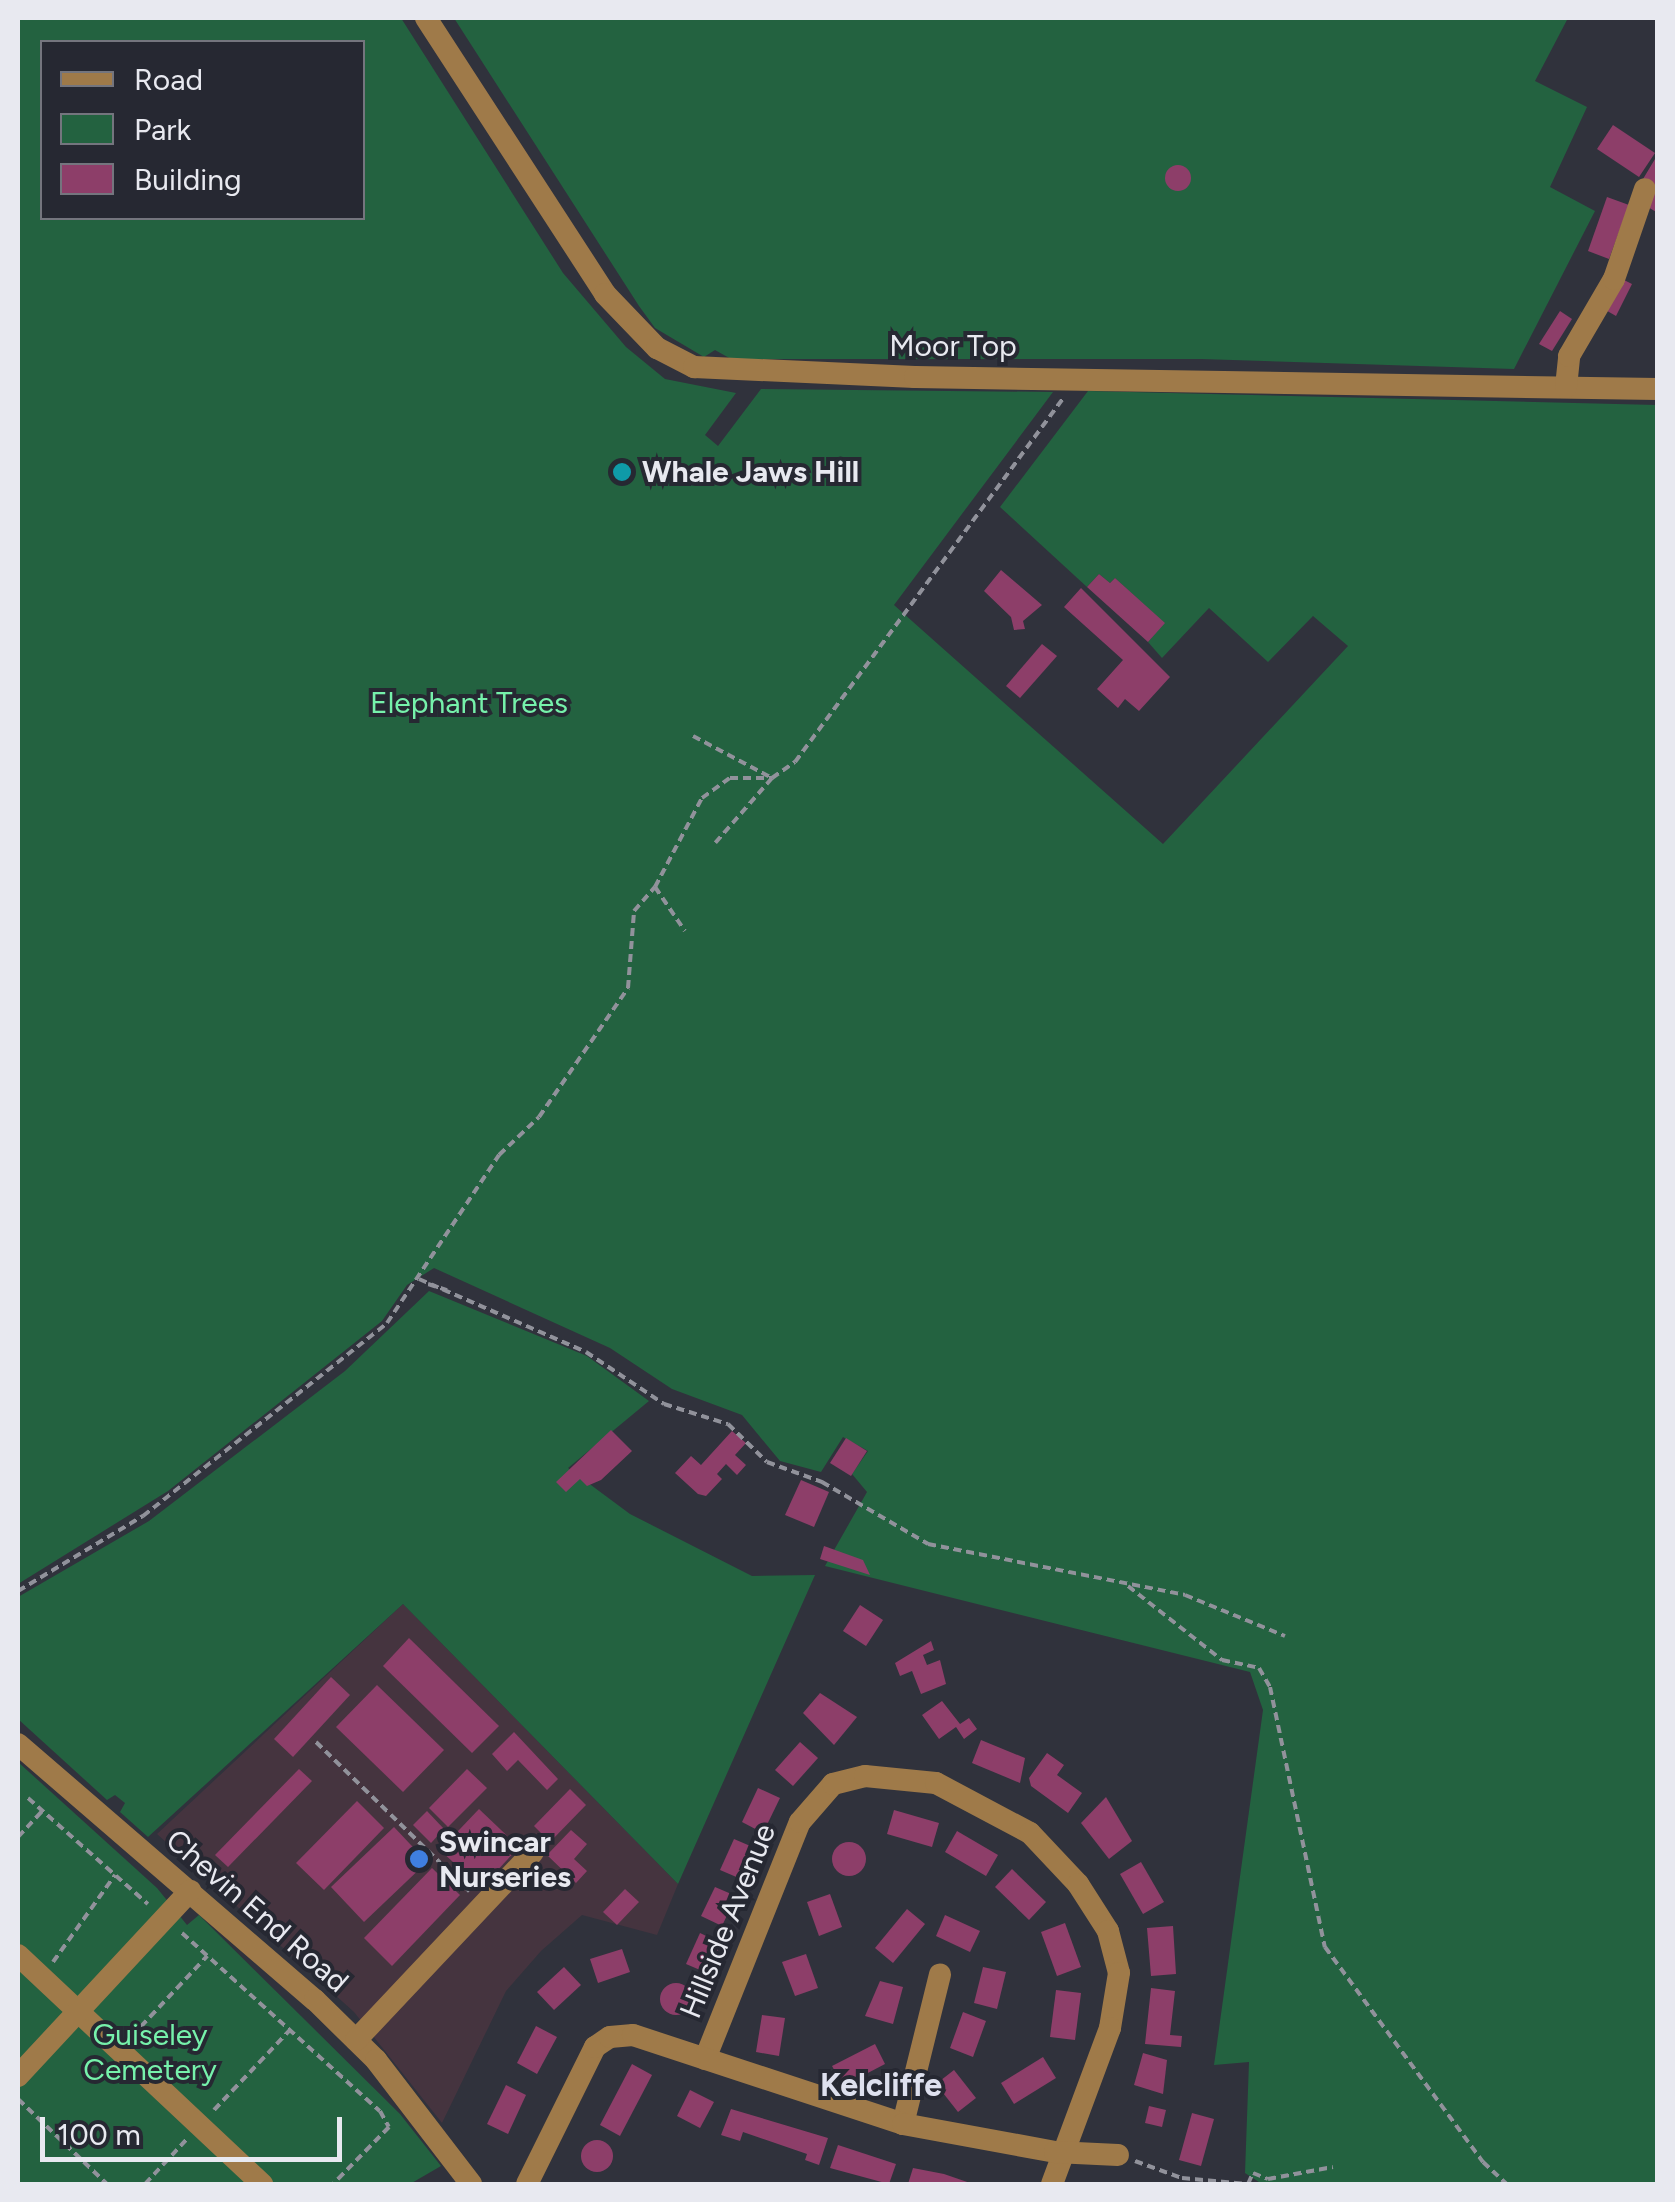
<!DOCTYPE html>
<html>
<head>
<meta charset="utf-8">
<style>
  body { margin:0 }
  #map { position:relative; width:1675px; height:2202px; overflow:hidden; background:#30323c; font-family:Figtree,sans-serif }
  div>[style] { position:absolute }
  .commercial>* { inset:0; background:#45343f }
  .green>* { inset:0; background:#236240 }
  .building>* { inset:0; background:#8d3e69 }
  .round { border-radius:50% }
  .path>* { height:4px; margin-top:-2px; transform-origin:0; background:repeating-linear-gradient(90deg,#91929b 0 8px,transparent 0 13px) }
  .minor>* { height:22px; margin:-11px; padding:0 11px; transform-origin:11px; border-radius:11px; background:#9f7a49 }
  .dots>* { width:28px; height:28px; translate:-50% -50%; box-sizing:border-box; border:5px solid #262832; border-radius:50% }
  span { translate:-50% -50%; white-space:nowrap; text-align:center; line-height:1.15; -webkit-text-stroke:8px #262832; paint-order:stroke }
  .street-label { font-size:30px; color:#e8e9f0 }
  .poi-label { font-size:30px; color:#e8e9f0; font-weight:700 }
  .left { translate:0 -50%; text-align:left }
  .park-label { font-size:30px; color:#76f1ab }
  .neighbourhood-label { font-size:32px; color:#dee0ee; font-weight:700 }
  .frame { position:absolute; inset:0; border:20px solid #e8e9f0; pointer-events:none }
  .legend { position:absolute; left:40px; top:40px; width:325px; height:180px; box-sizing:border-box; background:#262832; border:2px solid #74757e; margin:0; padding:12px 18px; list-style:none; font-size:30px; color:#e8e9f0 }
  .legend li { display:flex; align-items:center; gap:20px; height:50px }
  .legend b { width:50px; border:2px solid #74757e }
  .scale { position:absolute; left:40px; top:2117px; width:302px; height:45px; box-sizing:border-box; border:5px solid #e8e9f0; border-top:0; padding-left:12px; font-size:30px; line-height:35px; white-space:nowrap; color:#e8e9f0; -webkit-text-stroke:8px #262832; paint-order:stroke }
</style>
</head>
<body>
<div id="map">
  <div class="commercial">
    <div style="clip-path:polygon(403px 1604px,678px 1884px,657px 1935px,582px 1915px,541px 1951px,506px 1991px,442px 2123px,354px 2012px,157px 1834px)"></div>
  </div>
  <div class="green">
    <div style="clip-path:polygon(evenodd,18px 18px,401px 18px,563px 273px,626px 347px,665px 379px,736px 393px,705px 435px,718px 446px,761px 389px,1053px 392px,894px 605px,1163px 844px,1348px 646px,1313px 616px,1268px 662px,1209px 608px,1162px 658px,1148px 642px,1164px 623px,1115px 578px,1110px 583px,1099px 574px,1087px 587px,1000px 507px,1088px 391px,1657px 405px,1657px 2184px,1262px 2184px,1245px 2173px,1249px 2062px,1214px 2065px,1263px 1710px,1250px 1672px,825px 1566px,867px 1492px,852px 1474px,868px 1451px,843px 1437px,821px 1472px,780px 1461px,742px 1415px,672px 1389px,610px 1348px,434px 1268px,407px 1285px,382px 1321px,168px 1491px,18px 1584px,18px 18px,42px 42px,362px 42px,362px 218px,42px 218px,42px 42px)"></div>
    <div style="clip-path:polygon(454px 18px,1568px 18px,1535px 81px,1587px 107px,1550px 187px,1595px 211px,1514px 369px,1201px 359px,731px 359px,715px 350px,704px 357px,655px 328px,639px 306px)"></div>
    <div style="clip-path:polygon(429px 1291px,587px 1356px,649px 1401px,568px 1468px,630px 1514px,752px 1576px,815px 1575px,678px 1884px,403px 1604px,148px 1837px,120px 1812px,125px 1803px,115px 1795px,107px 1800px,18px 1719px,18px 1597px,149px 1521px,345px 1371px)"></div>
    <div style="clip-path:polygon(18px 1762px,157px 1888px,187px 1925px,199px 1915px,400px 2114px,441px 2166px,410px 2184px,18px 2184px)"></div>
  </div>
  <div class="building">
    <div style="clip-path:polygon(1613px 125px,1655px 153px,1639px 177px,1597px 149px)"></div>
    <div style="clip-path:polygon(1658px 154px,1658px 213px,1646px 206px,1657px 186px,1643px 179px)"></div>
    <div class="round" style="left:1165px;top:165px;width:26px;height:26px"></div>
    <div style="clip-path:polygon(1607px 197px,1629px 205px,1609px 259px,1588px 251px)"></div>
    <div style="clip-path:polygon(1618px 277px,1632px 284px,1616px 316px,1602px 308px)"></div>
    <div style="clip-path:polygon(1560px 311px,1572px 319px,1552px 351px,1539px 344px)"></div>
    <div style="clip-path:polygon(1001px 570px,1042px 605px,1023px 621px,1025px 629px,1014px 630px,1011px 617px,984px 591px)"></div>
    <div style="clip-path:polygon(1099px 574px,1110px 583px,1115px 578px,1165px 623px,1148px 642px,1087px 587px)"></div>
    <div style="clip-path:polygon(1081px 588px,1170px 677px,1139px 711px,1125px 699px,1118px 708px,1097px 689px,1123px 660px,1064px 607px)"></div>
    <div style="clip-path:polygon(1042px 644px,1057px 656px,1020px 698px,1006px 686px)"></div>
    <div style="clip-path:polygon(611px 1430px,632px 1451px,601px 1480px,587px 1486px,580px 1479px,566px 1492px,556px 1482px)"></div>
    <div style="clip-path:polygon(732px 1431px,746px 1443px,735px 1455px,746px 1465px,737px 1475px,726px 1464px,717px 1474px,722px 1479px,706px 1496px,698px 1494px,675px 1473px,691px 1456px,701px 1465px)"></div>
    <div style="clip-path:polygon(846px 1438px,867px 1451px,851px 1476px,830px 1463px)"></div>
    <div style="clip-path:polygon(801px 1480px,829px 1492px,814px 1527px,785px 1515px)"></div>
    <div style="clip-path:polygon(824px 1546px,863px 1560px,870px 1575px,820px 1559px)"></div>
    <div style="clip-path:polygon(860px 1605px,883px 1620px,866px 1646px,843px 1631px)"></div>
    <div style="clip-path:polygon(409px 1638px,499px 1726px,472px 1753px,383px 1666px)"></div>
    <div style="clip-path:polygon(931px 1641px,934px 1650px,923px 1655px,927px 1665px,940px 1660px,946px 1684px,921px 1694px,912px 1671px,900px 1676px,895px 1663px)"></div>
    <div style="clip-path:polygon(331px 1677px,350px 1695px,293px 1757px,274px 1739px)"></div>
    <div style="clip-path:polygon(377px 1685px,444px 1750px,403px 1792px,336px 1727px)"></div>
    <div style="clip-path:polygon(820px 1693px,857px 1717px,834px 1745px,803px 1713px)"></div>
    <div style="clip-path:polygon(942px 1701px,960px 1724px,969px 1718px,977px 1729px,964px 1739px,956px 1727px,939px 1739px,922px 1715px)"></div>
    <div style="clip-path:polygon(514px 1732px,558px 1779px,547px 1790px,518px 1760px,507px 1771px,492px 1754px)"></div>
    <div style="clip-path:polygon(981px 1740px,1025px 1758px,1020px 1783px,972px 1763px)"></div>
    <div style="clip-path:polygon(800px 1742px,818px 1758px,793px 1786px,775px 1770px)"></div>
    <div style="clip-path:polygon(1047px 1753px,1064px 1765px,1057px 1775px,1082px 1793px,1068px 1813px,1031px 1786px,1029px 1778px)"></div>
    <div style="clip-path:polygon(299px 1769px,312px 1781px,228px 1867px,215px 1855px)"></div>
    <div style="clip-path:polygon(467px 1769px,487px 1788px,448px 1827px,429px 1808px)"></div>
    <div style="clip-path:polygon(758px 1788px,780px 1798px,763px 1833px,742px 1822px)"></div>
    <div style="clip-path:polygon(570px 1789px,586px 1805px,550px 1842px,534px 1826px)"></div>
    <div style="clip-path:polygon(1106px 1797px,1132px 1841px,1109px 1859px,1081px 1823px)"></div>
    <div style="clip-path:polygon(357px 1801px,384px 1828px,324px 1890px,296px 1863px)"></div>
    <div style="clip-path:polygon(479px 1809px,519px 1847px,481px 1888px,440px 1850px)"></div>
    <div style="clip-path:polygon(894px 1810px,939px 1823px,932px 1847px,887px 1834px)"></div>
    <div style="clip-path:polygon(427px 1811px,444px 1829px,431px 1843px,413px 1825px)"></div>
    <div style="clip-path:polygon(394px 1827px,427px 1862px,364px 1922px,331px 1887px)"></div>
    <div style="clip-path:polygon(571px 1830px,587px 1844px,574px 1859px,587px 1871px,576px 1883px,547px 1855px)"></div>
    <div style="clip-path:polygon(957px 1831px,998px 1855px,986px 1876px,945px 1852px)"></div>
    <div style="clip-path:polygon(734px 1839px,755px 1848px,741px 1879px,720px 1870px)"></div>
    <div class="round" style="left:832px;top:1842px;width:34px;height:34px"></div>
    <div style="clip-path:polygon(1141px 1862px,1164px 1902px,1143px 1914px,1120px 1874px)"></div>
    <div style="clip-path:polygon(432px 1868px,460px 1895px,392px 1966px,364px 1938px)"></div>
    <div style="clip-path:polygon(1012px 1869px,1046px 1902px,1029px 1920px,995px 1887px)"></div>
    <div style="clip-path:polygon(715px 1887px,736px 1896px,722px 1926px,701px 1916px)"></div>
    <div style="clip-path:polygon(625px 1889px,639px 1902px,617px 1925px,603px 1912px)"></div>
    <div style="clip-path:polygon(830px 1894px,842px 1927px,819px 1936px,807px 1902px)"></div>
    <div style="clip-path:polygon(907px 1909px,925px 1924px,893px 1963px,875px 1948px)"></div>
    <div style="clip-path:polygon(945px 1915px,980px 1931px,970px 1952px,936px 1936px)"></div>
    <div style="clip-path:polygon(1065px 1923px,1081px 1967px,1057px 1976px,1041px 1932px)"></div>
    <div style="clip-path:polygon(1173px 1926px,1176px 1974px,1151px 1976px,1147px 1928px)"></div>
    <div style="clip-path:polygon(700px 1933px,721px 1943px,707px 1973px,686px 1964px)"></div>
    <div style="clip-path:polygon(622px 1949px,630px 1972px,598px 1983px,590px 1959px)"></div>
    <div style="clip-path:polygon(806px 1954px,818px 1988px,795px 1996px,782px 1962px)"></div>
    <div style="clip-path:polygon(564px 1967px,581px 1985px,554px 2010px,537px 1992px)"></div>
    <div style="clip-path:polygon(983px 1967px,1006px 1972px,997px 2009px,974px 2003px)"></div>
    <div style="clip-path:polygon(880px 1981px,903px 1987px,893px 2024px,865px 2016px)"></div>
    <div class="round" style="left:660px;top:1983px;width:32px;height:32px"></div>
    <div style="clip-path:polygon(1151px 1988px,1175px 1991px,1170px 2035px,1182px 2036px,1181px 2047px,1145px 2044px)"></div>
    <div style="clip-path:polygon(1056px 1990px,1081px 1993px,1075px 2040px,1050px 2037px)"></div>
    <div style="clip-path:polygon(963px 2012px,986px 2021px,973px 2057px,950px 2048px)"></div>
    <div style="clip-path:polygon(762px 2015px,785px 2018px,779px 2056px,756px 2052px)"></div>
    <div style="clip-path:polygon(536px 2026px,557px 2037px,537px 2074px,517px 2063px)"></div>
    <div style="clip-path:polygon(875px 2044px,885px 2064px,843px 2086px,832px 2066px)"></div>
    <div style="clip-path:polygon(1143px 2053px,1167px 2060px,1163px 2094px,1134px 2085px)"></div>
    <div style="clip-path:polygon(1043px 2057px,1056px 2078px,1014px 2104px,1001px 2083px)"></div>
    <div style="clip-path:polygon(632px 2064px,652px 2075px,620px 2136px,600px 2125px)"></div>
    <div style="clip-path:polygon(954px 2070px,976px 2098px,958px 2112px,936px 2084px)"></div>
    <div style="clip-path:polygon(506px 2085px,526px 2095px,508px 2134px,487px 2124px)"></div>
    <div style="clip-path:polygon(690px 2090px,714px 2102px,700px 2128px,677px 2116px)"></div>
    <div style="clip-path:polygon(1149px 2106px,1166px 2110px,1162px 2127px,1145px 2123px)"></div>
    <div style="clip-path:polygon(731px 2109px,828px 2138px,819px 2165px,805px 2160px,807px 2154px,743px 2132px,740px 2141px,721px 2135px)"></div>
    <div style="clip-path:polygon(1192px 2113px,1214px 2119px,1201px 2166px,1179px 2160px)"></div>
    <div class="round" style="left:581px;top:2140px;width:32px;height:32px"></div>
    <div style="clip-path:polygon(838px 2145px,896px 2164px,889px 2184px,830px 2168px)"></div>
    <div style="clip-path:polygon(913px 2168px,944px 2174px,973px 2184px,908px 2184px)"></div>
  </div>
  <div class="path">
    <div style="left:693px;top:736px;width:89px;rotate:28deg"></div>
    <div style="left:772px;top:778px;width:86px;rotate:131.2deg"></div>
    <div style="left:655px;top:887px;width:53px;rotate:55.7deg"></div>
    <div style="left:419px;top:1279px;width:182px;rotate:23.6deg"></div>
    <div style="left:586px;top:1352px;width:94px;rotate:33.7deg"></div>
    <div style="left:664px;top:1404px;width:67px;rotate:17.4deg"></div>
    <div style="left:728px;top:1424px;width:54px;rotate:44.3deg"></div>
    <div style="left:767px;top:1462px;width:59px;rotate:20deg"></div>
    <div style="left:822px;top:1482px;width:123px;rotate:30.3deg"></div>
    <div style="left:928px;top:1544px;width:262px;rotate:11.2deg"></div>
    <div style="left:1185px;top:1595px;width:108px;rotate:22.3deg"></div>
    <div style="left:428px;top:1284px;width:20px;rotate:18deg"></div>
    <div style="left:1128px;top:1586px;width:120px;rotate:38.2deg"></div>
    <div style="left:1222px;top:1660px;width:38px;rotate:12deg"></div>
    <div style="left:1259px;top:1668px;width:22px;rotate:60deg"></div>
    <div style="left:1270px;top:1687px;width:266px;rotate:78.1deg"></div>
    <div style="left:1325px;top:1947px;width:267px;rotate:53.7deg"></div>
    <div style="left:1483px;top:2162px;width:33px;rotate:43deg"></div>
    <div style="left:18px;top:1591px;width:146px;rotate:-31deg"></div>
    <div style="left:143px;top:1516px;width:311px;rotate:-38.3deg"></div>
    <div style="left:387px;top:1323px;width:202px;rotate:-56.3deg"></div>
    <div style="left:499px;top:1155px;width:55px;rotate:-43.5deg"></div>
    <div style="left:539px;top:1117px;width:157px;rotate:-55.4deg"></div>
    <div style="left:628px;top:988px;width:77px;rotate:-85.5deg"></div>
    <div style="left:634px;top:911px;width:32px;rotate:-49deg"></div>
    <div style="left:655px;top:887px;width:101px;rotate:-62.2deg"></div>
    <div style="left:702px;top:798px;width:34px;rotate:-36deg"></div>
    <div style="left:730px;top:778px;width:42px"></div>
    <div style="left:772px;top:778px;width:28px;rotate:-35deg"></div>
    <div style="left:795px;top:762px;width:451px;rotate:-53.6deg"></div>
    <div style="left:316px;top:1742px;width:214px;rotate:44.2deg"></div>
    <div style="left:28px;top:1798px;width:160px;rotate:41.5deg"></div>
    <div style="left:18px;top:1837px;width:35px;rotate:-47deg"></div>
    <div style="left:182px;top:1933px;width:266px;rotate:42deg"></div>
    <div style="left:380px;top:2111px;width:18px;rotate:61deg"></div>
    <div style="left:389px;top:2127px;width:80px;rotate:134.5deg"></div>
    <div style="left:53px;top:1962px;width:107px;rotate:-54.5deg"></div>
    <div style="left:132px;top:2036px;width:110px;rotate:-46.8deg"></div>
    <div style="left:18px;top:2099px;width:123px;rotate:43.7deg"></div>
    <div style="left:214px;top:2110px;width:110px;rotate:-46.5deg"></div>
    <div style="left:1135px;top:2161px;width:50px;rotate:19.9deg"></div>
    <div style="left:1182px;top:2178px;width:65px;rotate:5.3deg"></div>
    <div style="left:145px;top:2184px;width:62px;rotate:-47deg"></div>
    <div style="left:1248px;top:2184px;width:12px;rotate:-66deg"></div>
    <div style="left:1253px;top:2173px;width:16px;rotate:22deg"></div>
    <div style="left:1268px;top:2179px;width:66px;rotate:-10.5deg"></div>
  </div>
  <div class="minor">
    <div style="left:426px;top:18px;width:329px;rotate:57deg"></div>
    <div style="left:605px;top:294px;width:75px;rotate:46.1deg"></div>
    <div style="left:657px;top:348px;width:42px;rotate:27.2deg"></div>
    <div style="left:694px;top:367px;width:221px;rotate:2.6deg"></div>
    <div style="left:915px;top:377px;width:743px;rotate:0.93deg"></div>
    <div style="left:1566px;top:387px;width:31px;rotate:-84deg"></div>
    <div style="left:1569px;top:356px;width:89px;rotate:-59.7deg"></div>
    <div style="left:1614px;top:279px;width:95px;rotate:-71deg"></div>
    <div style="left:18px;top:1744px;width:392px;rotate:40.8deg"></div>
    <div style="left:315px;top:2000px;width:86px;rotate:44.5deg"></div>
    <div style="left:376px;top:2060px;width:156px;rotate:52.5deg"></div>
    <div style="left:18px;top:1955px;width:335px;rotate:43.2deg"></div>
    <div style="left:356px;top:2040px;width:258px;rotate:-46.7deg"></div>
    <div style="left:705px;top:2059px;width:255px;rotate:-68.2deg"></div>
    <div style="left:800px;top:1822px;width:50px;rotate:-49deg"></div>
    <div style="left:833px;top:1784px;width:33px;rotate:-14deg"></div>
    <div style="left:865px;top:1776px;width:71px;rotate:5.6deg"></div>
    <div style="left:936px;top:1783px;width:106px;rotate:28deg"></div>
    <div style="left:1030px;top:1833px;width:70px;rotate:46.7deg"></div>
    <div style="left:1078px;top:1884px;width:56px;rotate:57.4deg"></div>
    <div style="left:1108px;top:1931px;width:43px;rotate:75.3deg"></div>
    <div style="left:1119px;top:1973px;width:56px;rotate:99.3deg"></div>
    <div style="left:1110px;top:2028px;width:166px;rotate:110.4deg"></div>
    <div style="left:18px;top:2076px;width:253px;rotate:-47.1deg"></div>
    <div style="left:903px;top:2124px;width:154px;rotate:-76.1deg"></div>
    <div style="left:527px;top:2184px;width:153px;rotate:-63.6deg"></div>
    <div style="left:595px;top:2047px;width:18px;rotate:-34deg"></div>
    <div style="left:610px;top:2037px;width:23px;rotate:-5deg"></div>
    <div style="left:633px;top:2035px;width:284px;rotate:18.2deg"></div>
    <div style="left:903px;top:2124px;width:155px;rotate:10.4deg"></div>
    <div style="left:1055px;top:2152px;width:63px;rotate:2.7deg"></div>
  </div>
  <div class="dots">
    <div style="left:622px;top:472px;background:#0f9aa8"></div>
    <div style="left:419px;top:1859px;background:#3f7fe0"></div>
  </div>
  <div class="street-label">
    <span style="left:953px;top:346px">Moor Top</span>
    <span style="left:257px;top:1911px;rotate:41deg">Chevin End Road</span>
    <span style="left:728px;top:1921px;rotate:-68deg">Hillside Avenue</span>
  </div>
  <div class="poi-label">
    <span class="left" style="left:642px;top:472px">Whale Jaws Hill</span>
    <span class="left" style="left:439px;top:1859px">Swincar<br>Nurseries</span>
  </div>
  <div class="park-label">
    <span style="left:469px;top:703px">Elephant Trees</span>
    <span style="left:150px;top:2052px">Guiseley<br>Cemetery</span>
  </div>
  <div class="neighbourhood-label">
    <span style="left:881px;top:2085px">Kelcliffe</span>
  </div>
  <div class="frame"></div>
  <ul class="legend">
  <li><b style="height:12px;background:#9f7a49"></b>Road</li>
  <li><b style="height:28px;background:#236240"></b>Park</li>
  <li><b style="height:28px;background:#8d3e69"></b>Building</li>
  </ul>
  <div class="scale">100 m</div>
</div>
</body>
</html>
